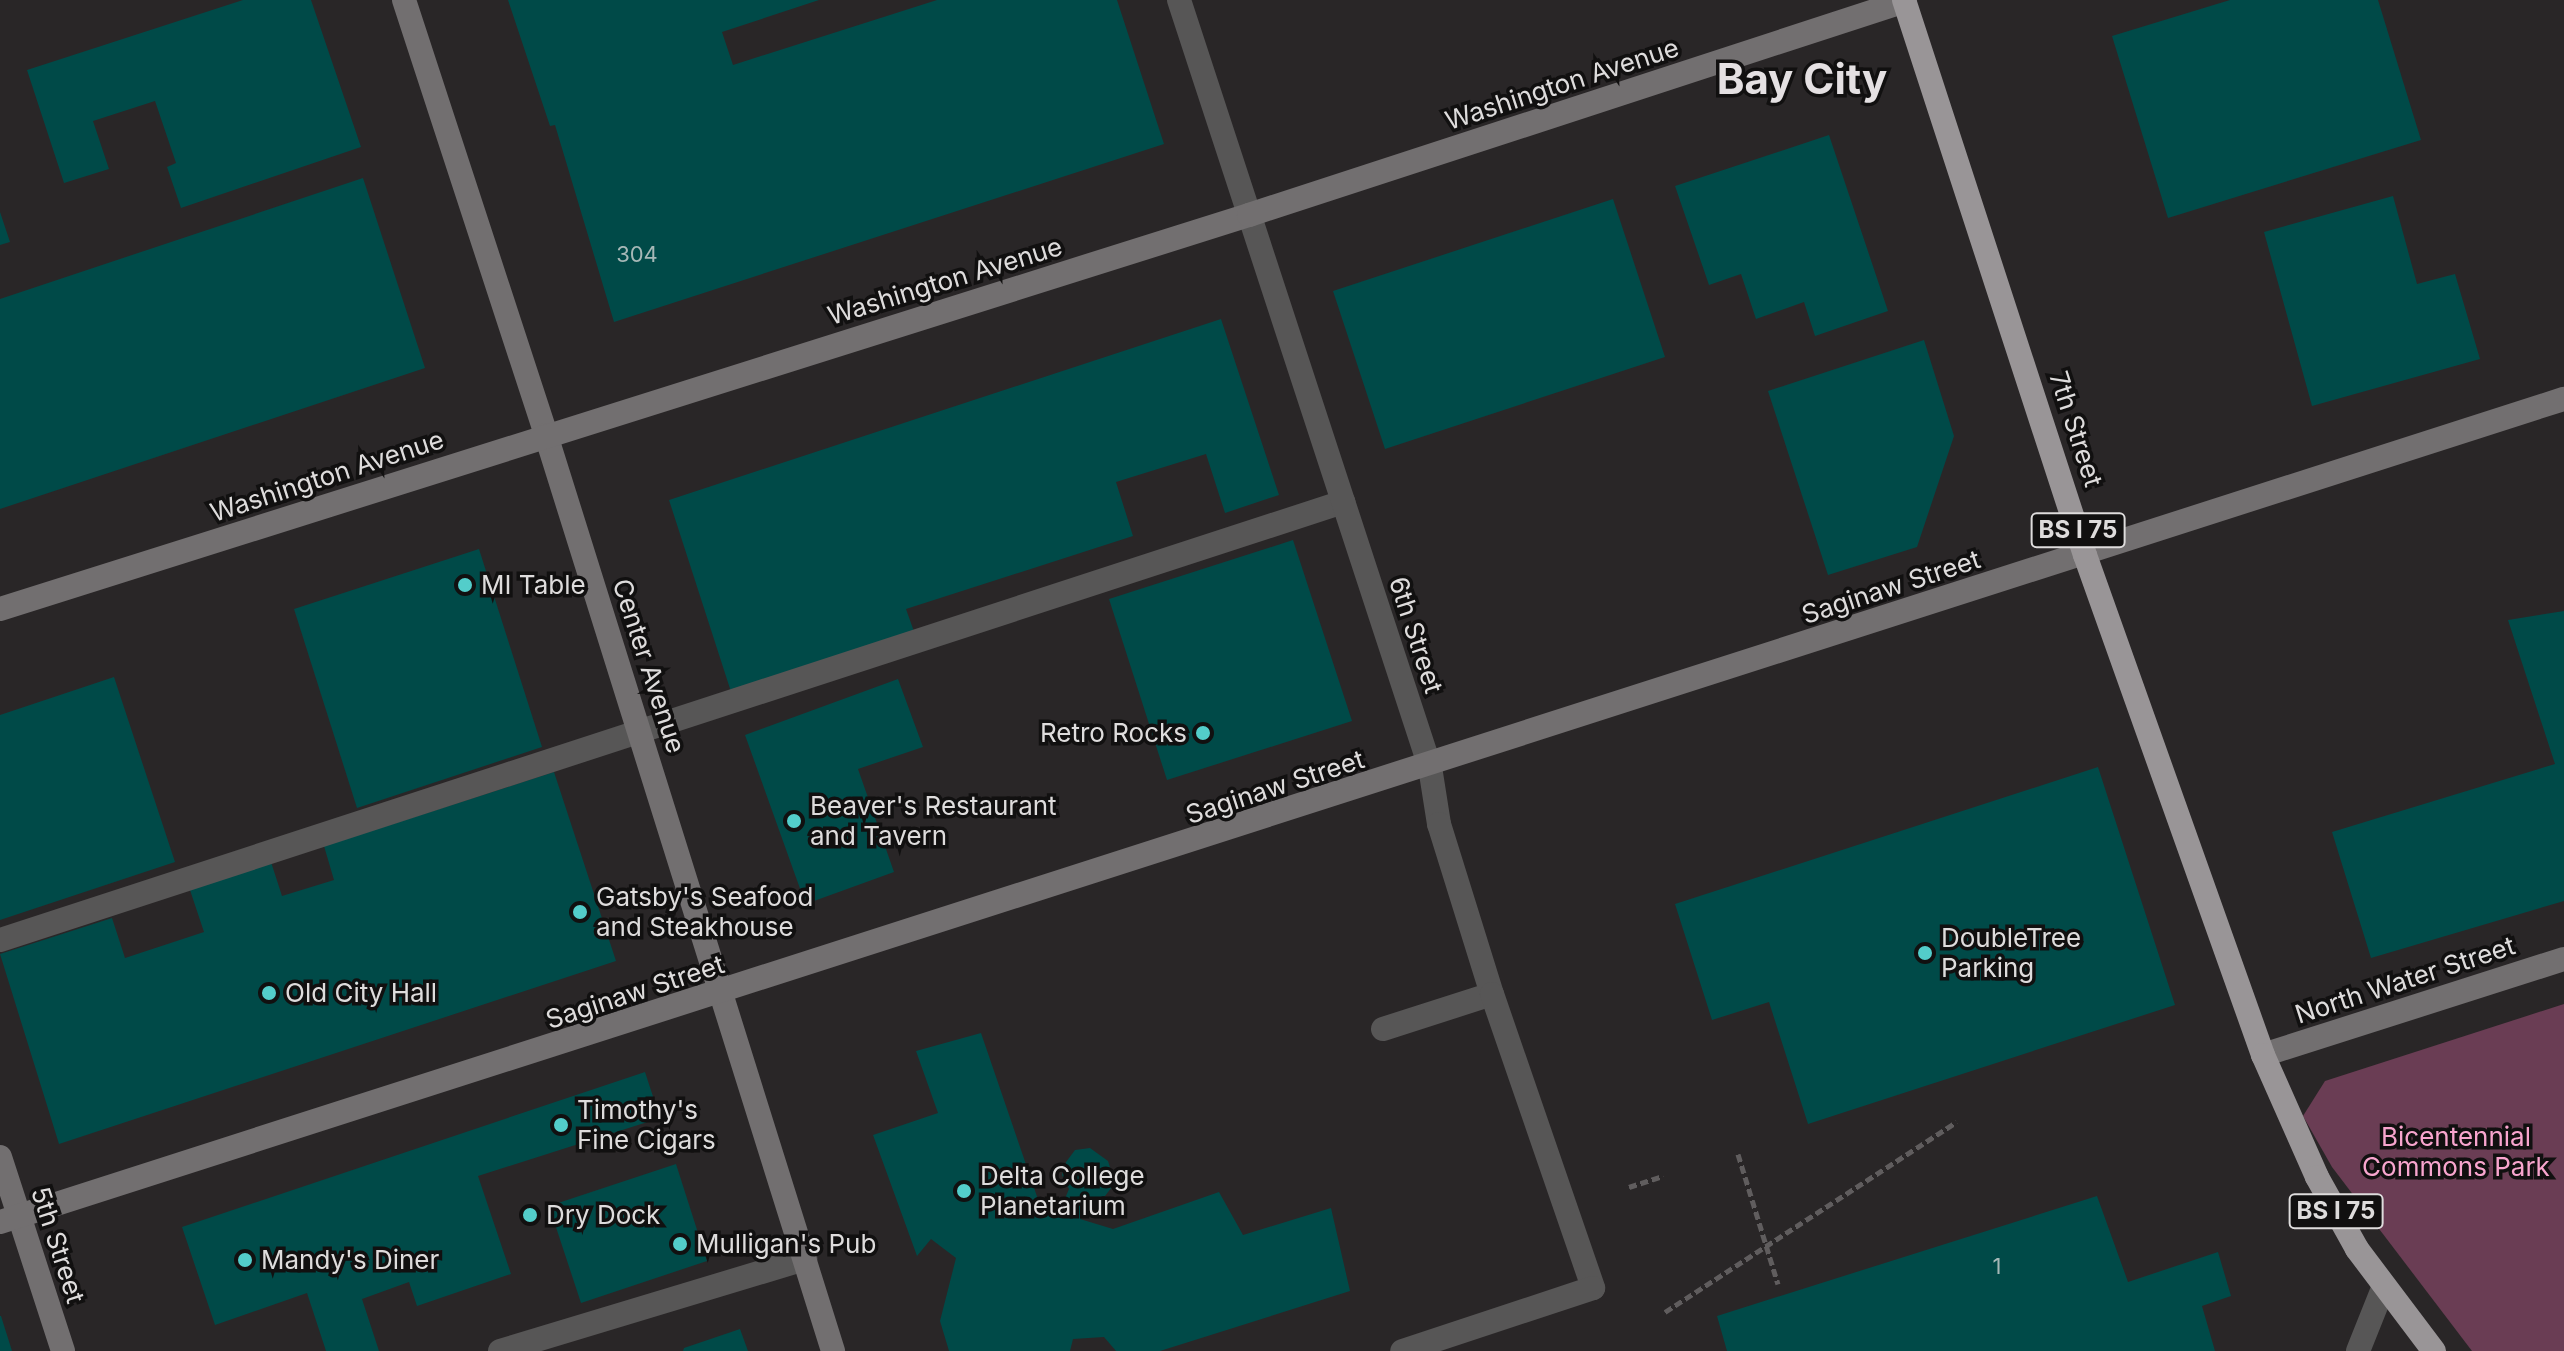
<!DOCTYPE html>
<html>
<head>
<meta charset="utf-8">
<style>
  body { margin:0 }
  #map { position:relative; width:2564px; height:1351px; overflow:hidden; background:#292627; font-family:Inter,sans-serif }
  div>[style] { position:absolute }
  .green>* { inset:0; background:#6a3d54 }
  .building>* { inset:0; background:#004a48 }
  .path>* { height:5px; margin-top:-2.5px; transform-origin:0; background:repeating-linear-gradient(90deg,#605d5e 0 8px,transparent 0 12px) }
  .lane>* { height:24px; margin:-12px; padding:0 12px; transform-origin:12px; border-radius:12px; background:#575656 }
  .street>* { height:24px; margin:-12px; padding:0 12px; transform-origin:12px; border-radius:12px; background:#575656 }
  .secondary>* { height:24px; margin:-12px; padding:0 12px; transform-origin:12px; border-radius:12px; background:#726f70 }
  .highway>* { height:24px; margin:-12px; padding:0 12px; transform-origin:12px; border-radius:12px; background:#999597 }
  .dots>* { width:22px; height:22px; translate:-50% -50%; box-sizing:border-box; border:4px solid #111010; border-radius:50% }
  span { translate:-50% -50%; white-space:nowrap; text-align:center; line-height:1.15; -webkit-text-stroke:7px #111010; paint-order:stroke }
  .number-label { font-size:22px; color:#a6b8b7 }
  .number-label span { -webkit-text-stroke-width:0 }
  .shield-label span { padding:2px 6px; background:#111010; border:2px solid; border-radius:6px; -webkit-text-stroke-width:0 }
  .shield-label { font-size:24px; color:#dedcdc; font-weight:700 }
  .street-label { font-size:26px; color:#dedcdc }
  .poi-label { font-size:26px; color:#dedcdc }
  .left { translate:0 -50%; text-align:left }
  .right { translate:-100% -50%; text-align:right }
  .park-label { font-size:26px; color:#f8a5ce }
  .town-label { font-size:42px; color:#e4e0e2; font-weight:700 }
</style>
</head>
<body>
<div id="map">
  <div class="green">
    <div style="clip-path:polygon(2564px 1004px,2564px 1351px,2472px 1351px,2332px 1167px,2303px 1116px,2325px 1081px)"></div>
  </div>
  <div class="building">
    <div style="clip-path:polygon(243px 0,311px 0,361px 147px,181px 208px,167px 167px,176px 163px,155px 101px,93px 121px,109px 169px,64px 183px,27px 70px)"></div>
    <div style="clip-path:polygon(508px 0,819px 0,722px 32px,733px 65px,937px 0,1117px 0,1164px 144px,614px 322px,555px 125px,550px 126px)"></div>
    <div style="clip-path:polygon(2230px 0,2378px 0,2421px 140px,2168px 218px,2112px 36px)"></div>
    <div style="clip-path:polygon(1829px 135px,1888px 311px,1815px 336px,1804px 302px,1756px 319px,1741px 274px,1709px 285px,1675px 186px)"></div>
    <div style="clip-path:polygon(363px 178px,425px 368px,0 509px,0 299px)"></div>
    <div style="clip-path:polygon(2393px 196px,2417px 284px,2455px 274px,2480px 359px,2312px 406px,2264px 232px)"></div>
    <div style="clip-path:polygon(1613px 199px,1665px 357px,1385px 449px,1333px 291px)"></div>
    <div style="clip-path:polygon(0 212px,10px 242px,0 245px)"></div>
    <div style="clip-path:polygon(1221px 319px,1279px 495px,1225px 513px,1206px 454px,1116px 482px,1133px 536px,906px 609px,917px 640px,734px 701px,669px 500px)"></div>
    <div style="clip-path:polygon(1924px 340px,1954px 436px,1917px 547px,1828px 575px,1768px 391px)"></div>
    <div style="clip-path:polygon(1293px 540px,1352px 721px,1167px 780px,1109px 599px)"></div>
    <div style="clip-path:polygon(479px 549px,542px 747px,357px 808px,294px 609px)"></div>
    <div style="clip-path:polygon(2564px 611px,2564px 901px,2371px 958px,2332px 832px,2555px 764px,2508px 620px)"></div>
    <div style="clip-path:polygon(114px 677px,175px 862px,0 920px,0 715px)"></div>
    <div style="clip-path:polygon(898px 679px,923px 747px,858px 769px,894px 872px,814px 901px,803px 897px,745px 735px)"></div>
    <div style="clip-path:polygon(2098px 767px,2175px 1005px,1808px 1124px,1769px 1002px,1712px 1020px,1675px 904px)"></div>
    <div style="clip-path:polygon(554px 772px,616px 961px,59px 1144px,0 954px,112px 918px,125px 958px,204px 932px,190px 890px,271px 862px,282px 896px,334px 880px,324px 846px)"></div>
    <div style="clip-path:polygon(981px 1033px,1043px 1214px,1061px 1208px,1069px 1189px,1062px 1175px,1066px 1162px,1075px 1150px,1090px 1148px,1108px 1161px,1115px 1183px,1105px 1196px,1087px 1203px,1080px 1219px,1113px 1229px,1219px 1192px,1243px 1235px,1331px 1208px,1350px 1291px,1160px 1351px,1116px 1351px,1104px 1337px,1073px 1339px,1070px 1351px,949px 1351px,940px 1321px,956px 1258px,931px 1239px,917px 1256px,873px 1135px,938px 1113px,916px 1051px)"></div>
    <div style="clip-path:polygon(645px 1072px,660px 1118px,478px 1176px,511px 1274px,417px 1306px,409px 1282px,362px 1299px,379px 1351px,326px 1351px,307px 1293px,215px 1325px,182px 1227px)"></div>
    <div style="clip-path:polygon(676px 1164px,707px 1261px,581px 1303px,549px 1206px)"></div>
    <div style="clip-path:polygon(2097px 1196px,2128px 1282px,2218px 1252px,2231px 1296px,2202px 1306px,2215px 1351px,1727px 1351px,1717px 1316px)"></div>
    <div style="clip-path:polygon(0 1316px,1px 1316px,12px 1351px,0 1351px)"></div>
    <div style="clip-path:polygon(740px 1329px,748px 1351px,683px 1351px,684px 1348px)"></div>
  </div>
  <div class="path">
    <div style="left:1738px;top:1154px;width:136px;rotate:72.9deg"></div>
    <div style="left:1629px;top:1187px;width:36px;rotate:-18deg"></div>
    <div style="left:1665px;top:1312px;width:348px;rotate:-33.1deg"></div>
  </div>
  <div class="lane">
    <div style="left:0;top:940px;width:1413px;rotate:-18.06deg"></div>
    <div style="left:1383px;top:1029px;width:114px;rotate:-17.8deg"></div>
    <div style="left:500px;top:1351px;width:319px;rotate:-16.8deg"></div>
    <div style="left:2358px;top:1351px;width:70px;rotate:-68.2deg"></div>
  </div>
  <div class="street">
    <div style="left:1179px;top:0;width:807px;rotate:71.88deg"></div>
    <div style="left:1430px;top:767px;width:58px;rotate:81deg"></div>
    <div style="left:1439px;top:824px;width:178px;rotate:72.7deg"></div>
    <div style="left:1492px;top:994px;width:311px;rotate:71deg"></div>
    <div style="left:1593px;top:1288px;width:201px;rotate:161.7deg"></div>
  </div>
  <div class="secondary">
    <div style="left:404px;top:0;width:458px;rotate:71.9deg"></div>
    <div style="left:546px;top:435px;width:960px;rotate:72.6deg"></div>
    <div style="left:0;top:609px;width:1310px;rotate:-17.51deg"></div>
    <div style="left:1249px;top:215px;width:690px;rotate:-18.07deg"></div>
    <div style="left:2263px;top:1055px;width:316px;rotate:-17.7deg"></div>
    <div style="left:0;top:1157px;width:204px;rotate:72deg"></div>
    <div style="left:0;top:1222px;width:2693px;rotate:-17.8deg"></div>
  </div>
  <div class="highway">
    <div style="left:1904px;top:0;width:584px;rotate:71.94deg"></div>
    <div style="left:2085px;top:555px;width:531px;rotate:70.4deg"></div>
    <div style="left:2263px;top:1055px;width:133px;rotate:66.1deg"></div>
    <div style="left:2317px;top:1177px;width:82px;rotate:60.9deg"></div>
    <div style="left:2357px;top:1249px;width:128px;rotate:53deg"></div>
  </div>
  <div class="dots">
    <div style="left:465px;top:585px;background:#53cdca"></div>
    <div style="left:1203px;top:733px;background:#53cdca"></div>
    <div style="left:794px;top:821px;background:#53cdca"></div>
    <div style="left:580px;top:912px;background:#53cdca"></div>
    <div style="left:1925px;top:953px;background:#53cdca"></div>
    <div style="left:269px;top:993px;background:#53cdca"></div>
    <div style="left:561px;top:1125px;background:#53cdca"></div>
    <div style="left:964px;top:1191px;background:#53cdca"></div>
    <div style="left:530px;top:1215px;background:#53cdca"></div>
    <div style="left:680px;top:1244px;background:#53cdca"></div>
    <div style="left:245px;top:1260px;background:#53cdca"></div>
  </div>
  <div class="number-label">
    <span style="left:637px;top:255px">304</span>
    <span style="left:1997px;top:1267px">1</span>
  </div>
  <div class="shield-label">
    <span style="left:2078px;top:530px">BS I 75</span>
    <span style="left:2336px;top:1211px">BS I 75</span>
  </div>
  <div class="street-label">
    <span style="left:1562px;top:84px;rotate:-18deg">Washington Avenue</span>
    <span style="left:945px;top:281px;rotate:-17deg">Washington Avenue</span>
    <span style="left:2076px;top:429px;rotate:72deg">7th Street</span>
    <span style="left:327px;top:476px;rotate:-18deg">Washington Avenue</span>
    <span style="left:1891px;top:587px;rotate:-18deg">Saginaw Street</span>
    <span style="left:1416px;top:635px;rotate:72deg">6th Street</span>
    <span style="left:649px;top:666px;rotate:72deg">Center Avenue</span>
    <span style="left:1275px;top:787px;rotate:-18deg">Saginaw Street</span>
    <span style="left:2405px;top:980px;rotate:-18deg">North Water Street</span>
    <span style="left:635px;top:992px;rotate:-18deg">Saginaw Street</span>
    <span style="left:58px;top:1245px;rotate:72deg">5th Street</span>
  </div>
  <div class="poi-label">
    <span class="left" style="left:481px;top:585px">MI Table</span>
    <span class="right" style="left:1187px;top:733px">Retro Rocks</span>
    <span class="left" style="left:810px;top:821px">Beaver's Restaurant<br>and Tavern</span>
    <span class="left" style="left:596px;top:912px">Gatsby's Seafood<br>and Steakhouse</span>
    <span class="left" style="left:1941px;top:953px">DoubleTree<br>Parking</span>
    <span class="left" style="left:285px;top:993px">Old City Hall</span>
    <span class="left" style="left:577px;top:1125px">Timothy's<br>Fine Cigars</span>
    <span class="left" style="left:980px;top:1191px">Delta College<br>Planetarium</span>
    <span class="left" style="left:546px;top:1215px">Dry Dock</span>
    <span class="left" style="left:696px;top:1244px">Mulligan's Pub</span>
    <span class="left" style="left:261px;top:1260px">Mandy's Diner</span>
  </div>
  <div class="park-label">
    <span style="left:2456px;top:1152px">Bicentennial<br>Commons Park</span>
  </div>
  <div class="town-label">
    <span style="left:1802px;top:79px">Bay City</span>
  </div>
</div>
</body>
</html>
